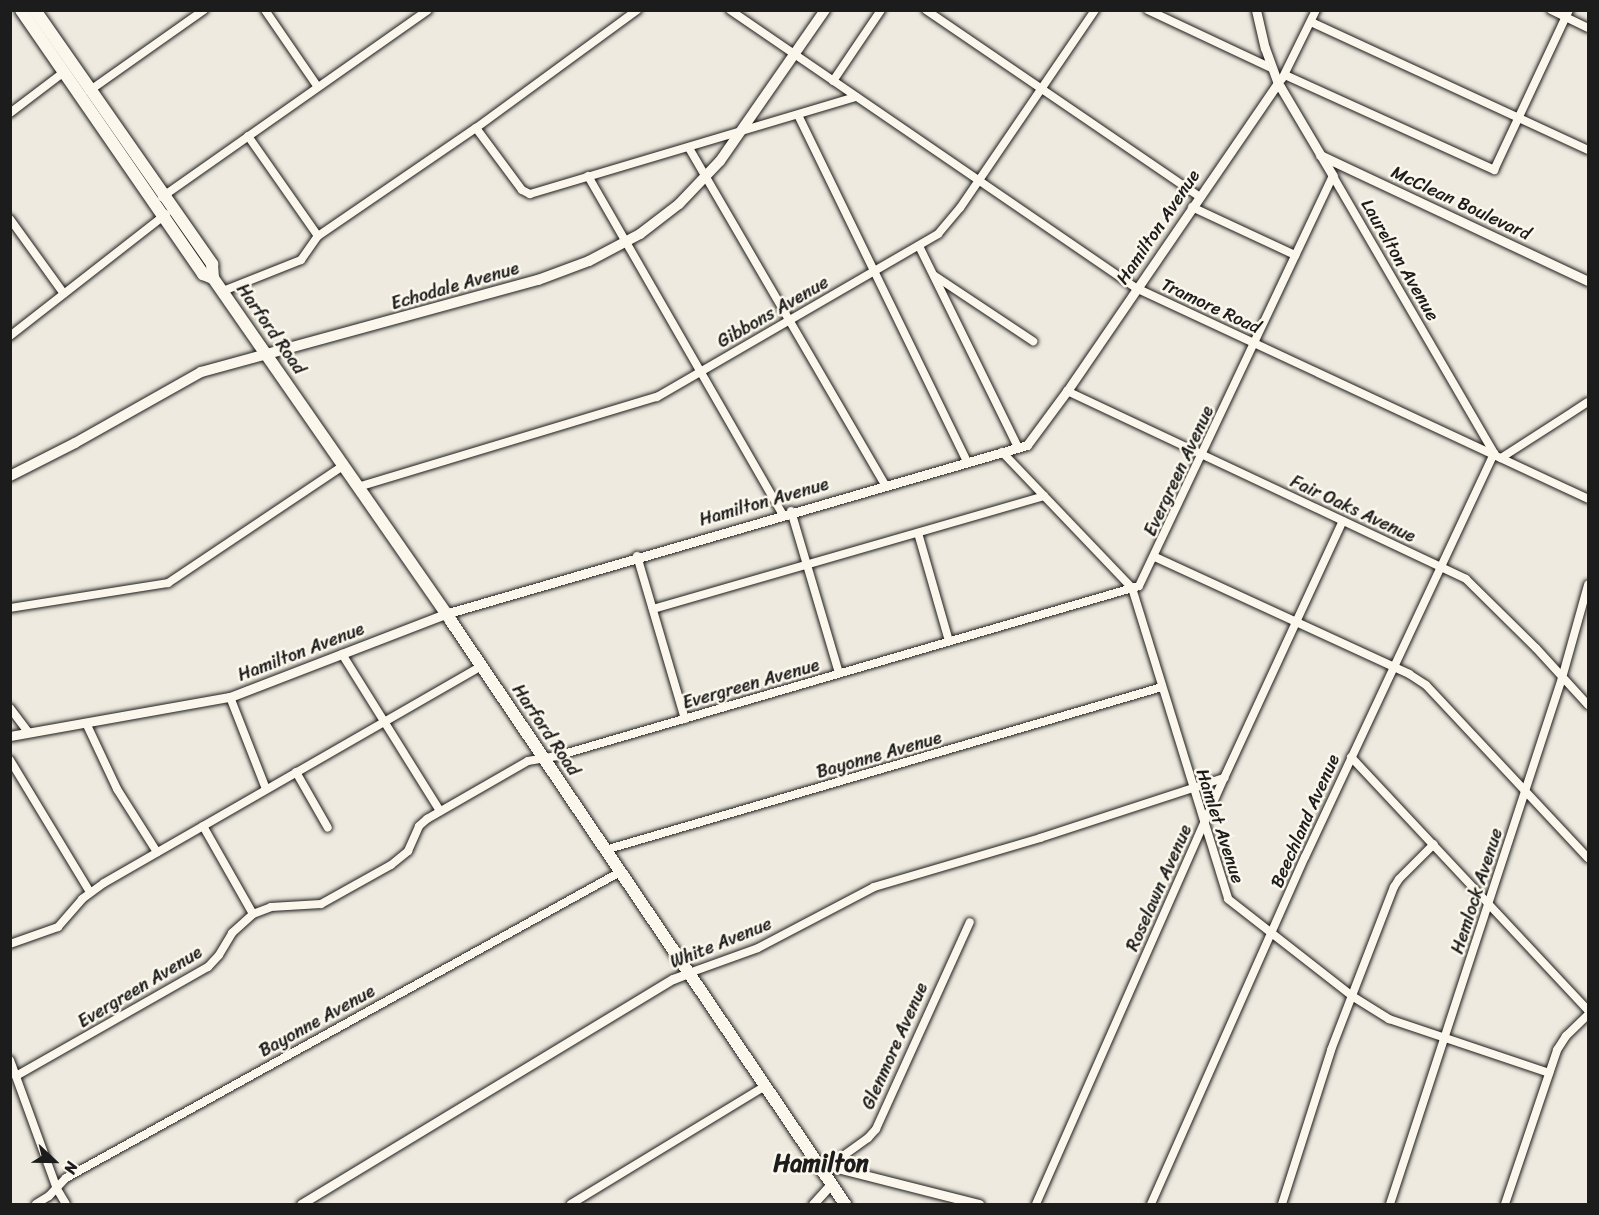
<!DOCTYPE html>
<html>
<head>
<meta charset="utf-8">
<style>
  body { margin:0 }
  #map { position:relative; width:1599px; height:1215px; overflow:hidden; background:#eeeadf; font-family:Sriracha,sans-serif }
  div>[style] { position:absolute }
  .roads { filter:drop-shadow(0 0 2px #1c1c1c) drop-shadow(0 0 2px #1c1c1c) }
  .minor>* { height:8px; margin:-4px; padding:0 4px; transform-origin:4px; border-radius:4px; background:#fbf7ec }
  .tertiary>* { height:9px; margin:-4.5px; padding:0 4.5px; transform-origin:4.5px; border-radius:4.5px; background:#fbf7ec }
  .secondary>* { height:10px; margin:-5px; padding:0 5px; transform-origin:5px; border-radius:5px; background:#fbf7ec }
  .primary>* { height:12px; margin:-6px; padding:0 6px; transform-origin:6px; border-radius:6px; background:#fbf7ec }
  span { translate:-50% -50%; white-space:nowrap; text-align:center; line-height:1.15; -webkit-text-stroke:5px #fbf7ec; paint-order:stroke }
  .street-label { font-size:18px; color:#1c1c1c }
  .district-label { font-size:24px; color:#1c1c1c; font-weight:700 }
  .frame { position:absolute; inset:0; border:12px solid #1c1c1c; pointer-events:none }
  .north { position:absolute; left:24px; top:1131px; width:60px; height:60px; -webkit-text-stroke:4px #fbf7ec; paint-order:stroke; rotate:112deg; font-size:16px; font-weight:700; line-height:24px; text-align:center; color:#1c1c1c }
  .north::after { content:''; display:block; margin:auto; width:21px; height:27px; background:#1c1c1c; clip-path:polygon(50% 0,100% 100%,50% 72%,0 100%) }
</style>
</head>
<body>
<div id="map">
  <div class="roads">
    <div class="minor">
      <div style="left:265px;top:10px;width:93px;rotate:55.5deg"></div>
      <div style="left:730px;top:10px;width:492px;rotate:34.4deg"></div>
      <div style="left:1136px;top:288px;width:499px;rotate:25deg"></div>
      <div style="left:926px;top:10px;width:330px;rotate:34.3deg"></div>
      <div style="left:1148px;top:10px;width:136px;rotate:25.2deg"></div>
      <div style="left:1551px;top:10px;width:41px;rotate:25.9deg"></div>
      <div style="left:1311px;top:22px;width:305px;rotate:24.8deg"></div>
      <div style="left:1285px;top:75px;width:230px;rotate:24.4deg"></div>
      <div style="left:1494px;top:170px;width:177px;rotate:-64.9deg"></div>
      <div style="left:1282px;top:79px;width:77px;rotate:-63.8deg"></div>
      <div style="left:833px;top:81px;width:86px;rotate:-55.9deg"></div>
      <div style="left:89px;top:91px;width:141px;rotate:-35.2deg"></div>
      <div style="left:10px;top:113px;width:68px;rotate:-37.2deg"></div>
      <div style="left:798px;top:115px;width:385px;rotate:64deg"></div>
      <div style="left:476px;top:128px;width:77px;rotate:53.4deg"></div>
      <div style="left:522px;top:190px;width:9px;rotate:27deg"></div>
      <div style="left:530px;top:194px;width:340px;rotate:-16.6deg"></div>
      <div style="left:248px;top:136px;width:122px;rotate:55deg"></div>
      <div style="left:689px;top:148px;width:390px;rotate:59.8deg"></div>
      <div style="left:588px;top:176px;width:390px;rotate:60.1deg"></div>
      <div style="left:162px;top:197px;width:325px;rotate:-35.1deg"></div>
      <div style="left:1192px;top:207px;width:114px;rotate:25deg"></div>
      <div style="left:10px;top:219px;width:92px;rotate:54.2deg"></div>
      <div style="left:919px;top:246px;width:224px;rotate:63.8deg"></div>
      <div style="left:935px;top:276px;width:118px;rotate:33.6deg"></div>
      <div style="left:223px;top:291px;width:84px;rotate:-21.7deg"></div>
      <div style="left:301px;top:260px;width:29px;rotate:-55deg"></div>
      <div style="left:318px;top:236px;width:191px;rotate:-34.4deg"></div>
      <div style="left:476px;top:128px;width:200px;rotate:-36.2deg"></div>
      <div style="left:10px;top:336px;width:198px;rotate:-38deg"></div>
      <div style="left:1067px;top:391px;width:441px;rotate:25.2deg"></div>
      <div style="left:1466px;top:579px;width:98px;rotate:44.6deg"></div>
      <div style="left:1536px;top:648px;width:77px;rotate:47.6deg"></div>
      <div style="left:1002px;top:452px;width:188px;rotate:46.3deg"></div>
      <div style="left:1132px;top:588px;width:325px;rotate:72.8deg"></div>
      <div style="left:1228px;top:899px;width:157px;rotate:38deg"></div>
      <div style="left:1352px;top:996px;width:44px;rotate:31.9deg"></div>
      <div style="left:1389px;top:1019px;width:169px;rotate:18.6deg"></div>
      <div style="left:1501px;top:458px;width:103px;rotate:-32.8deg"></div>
      <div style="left:358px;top:487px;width:312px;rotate:-16.8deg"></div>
      <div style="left:657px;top:397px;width:325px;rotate:-30.1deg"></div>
      <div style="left:938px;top:234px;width:34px;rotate:-50deg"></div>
      <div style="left:960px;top:208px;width:240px;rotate:-55.7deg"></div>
      <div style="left:791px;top:511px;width:169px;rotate:73.5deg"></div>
      <div style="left:918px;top:533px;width:112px;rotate:74deg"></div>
      <div style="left:637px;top:556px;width:170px;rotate:73.6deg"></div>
      <div style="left:1155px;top:557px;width:280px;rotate:24.7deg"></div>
      <div style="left:1409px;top:674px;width:20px;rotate:33deg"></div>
      <div style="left:1426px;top:685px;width:237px;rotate:46.9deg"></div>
      <div style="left:10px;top:608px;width:160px;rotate:-9deg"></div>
      <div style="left:168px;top:583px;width:211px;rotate:-33.8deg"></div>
      <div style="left:653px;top:609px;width:407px;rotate:-16.1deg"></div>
      <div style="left:342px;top:654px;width:185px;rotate:58deg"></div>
      <div style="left:230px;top:697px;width:99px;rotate:68.6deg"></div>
      <div style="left:10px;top:708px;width:31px;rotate:53deg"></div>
      <div style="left:86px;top:723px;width:73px;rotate:64.8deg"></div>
      <div style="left:117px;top:789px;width:75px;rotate:57.6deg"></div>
      <div style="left:1351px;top:757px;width:347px;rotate:46.9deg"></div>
      <div style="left:10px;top:760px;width:154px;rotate:58.8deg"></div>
      <div style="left:296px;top:772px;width:64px;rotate:60.3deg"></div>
      <div style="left:203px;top:826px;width:101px;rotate:60.4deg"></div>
      <div style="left:605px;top:850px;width:580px;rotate:-16.31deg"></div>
      <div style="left:10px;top:944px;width:51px;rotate:-19.5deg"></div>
      <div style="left:58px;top:927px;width:37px;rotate:-49deg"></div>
      <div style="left:82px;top:899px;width:27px;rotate:-36deg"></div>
      <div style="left:104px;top:883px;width:435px;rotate:-29.9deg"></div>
      <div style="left:689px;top:973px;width:73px;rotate:-19.9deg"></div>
      <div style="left:758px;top:948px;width:131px;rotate:-27.7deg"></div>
      <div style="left:874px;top:887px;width:173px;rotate:-16.4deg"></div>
      <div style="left:1040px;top:838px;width:194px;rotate:-18.1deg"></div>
      <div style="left:10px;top:1060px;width:137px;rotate:70deg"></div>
      <div style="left:57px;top:1189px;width:17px;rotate:59deg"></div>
      <div style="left:16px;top:1076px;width:221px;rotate:-29.6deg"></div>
      <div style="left:208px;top:967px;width:16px;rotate:-47deg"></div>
      <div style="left:219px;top:955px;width:26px;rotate:-59deg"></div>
      <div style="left:232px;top:933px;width:28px;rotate:-42deg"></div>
      <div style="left:253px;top:914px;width:19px;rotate:-21deg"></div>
      <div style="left:271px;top:907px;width:50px;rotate:-3.4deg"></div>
      <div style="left:321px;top:904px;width:80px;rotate:-29.1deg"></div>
      <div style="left:391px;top:865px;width:22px;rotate:-39deg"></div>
      <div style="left:408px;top:851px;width:27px;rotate:-66deg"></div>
      <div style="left:419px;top:826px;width:11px;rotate:-41deg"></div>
      <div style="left:427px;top:819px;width:116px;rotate:-29.9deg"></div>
      <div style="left:528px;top:761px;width:29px;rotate:-10deg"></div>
      <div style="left:557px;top:756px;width:606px;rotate:-16.28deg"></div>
      <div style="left:1139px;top:586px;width:454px;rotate:-64.7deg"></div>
      <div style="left:829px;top:1166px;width:48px;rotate:-35.7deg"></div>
      <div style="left:868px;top:1138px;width:12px;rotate:-48deg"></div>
      <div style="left:876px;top:1129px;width:227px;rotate:-65.6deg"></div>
      <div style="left:36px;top:1204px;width:15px;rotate:-32deg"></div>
      <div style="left:49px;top:1196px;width:25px;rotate:-47deg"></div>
      <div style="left:66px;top:1178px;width:633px;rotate:-28.91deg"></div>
      <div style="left:571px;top:1204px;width:227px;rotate:-31.3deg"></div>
      <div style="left:1036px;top:1204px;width:466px;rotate:-66.2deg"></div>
      <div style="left:1224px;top:778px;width:283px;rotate:-65.2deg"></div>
      <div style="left:1151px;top:1204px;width:380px;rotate:-66.1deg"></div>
      <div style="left:1305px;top:857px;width:446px;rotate:-64.9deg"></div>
      <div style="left:1494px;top:453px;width:320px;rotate:-120.2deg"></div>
      <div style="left:1282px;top:1204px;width:162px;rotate:-72.3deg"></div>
      <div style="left:1331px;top:1050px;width:175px;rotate:-68.9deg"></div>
      <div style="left:1394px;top:887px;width:9px;rotate:-58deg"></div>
      <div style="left:1399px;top:879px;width:49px;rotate:-45deg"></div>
      <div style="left:1390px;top:1204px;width:553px;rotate:-71.89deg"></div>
      <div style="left:1562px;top:678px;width:97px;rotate:-74.4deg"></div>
      <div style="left:1505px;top:1204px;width:163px;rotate:-71.3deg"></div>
      <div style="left:1557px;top:1050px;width:17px;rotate:-57deg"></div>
      <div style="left:1566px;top:1036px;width:30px;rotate:-44deg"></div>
    </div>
    <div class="tertiary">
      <div style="left:1256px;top:10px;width:39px;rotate:77deg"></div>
      <div style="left:1265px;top:48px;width:37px;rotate:70deg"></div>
      <div style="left:1278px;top:83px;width:108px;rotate:59.4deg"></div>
      <div style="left:1320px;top:155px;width:296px;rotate:25.2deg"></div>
      <div style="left:10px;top:736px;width:223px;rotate:-10.1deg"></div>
      <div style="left:230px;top:697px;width:230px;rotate:-21.1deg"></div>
      <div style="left:445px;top:614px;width:606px;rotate:-16.19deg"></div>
      <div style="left:1027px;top:445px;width:67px;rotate:-53.5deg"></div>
      <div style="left:1067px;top:391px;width:373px;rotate:-55.6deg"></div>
      <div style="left:821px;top:1169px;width:9px;rotate:-21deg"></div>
      <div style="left:829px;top:1166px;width:155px;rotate:14.2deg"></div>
      <div style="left:301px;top:1204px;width:435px;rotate:-31.2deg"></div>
      <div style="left:673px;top:979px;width:17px;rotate:-21deg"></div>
      <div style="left:813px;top:1204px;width:27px;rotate:-48deg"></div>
    </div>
    <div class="secondary">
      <div style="left:10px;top:476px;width:73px;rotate:-26.9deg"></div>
      <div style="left:75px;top:443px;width:145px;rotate:-29.4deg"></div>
      <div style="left:201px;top:372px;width:349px;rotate:-15.3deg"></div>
      <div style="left:538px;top:280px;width:54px;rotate:-20.4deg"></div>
      <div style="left:589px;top:261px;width:58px;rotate:-27.9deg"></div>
      <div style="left:640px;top:234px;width:49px;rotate:-37.6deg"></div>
      <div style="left:679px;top:204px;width:59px;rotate:-46.4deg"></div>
      <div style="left:720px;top:161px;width:184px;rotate:-55.2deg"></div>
    </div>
    <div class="primary">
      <div style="left:21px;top:10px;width:321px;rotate:55.4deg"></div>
      <div style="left:203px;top:274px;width:11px;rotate:22deg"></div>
      <div style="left:35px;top:10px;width:310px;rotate:55.1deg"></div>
      <div style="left:212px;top:264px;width:14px;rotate:86deg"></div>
      <div style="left:213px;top:278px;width:417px;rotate:55.2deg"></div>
      <div style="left:451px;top:621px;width:704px;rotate:55.95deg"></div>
    </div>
  </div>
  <div class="street-label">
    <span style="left:1461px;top:203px;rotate:25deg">McClean Boulevard</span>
    <span style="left:1158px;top:227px;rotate:-56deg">Hamilton Avenue</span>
    <span style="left:1400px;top:260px;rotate:60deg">Laurelton Avenue</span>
    <span style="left:455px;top:286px;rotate:-16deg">Echodale Avenue</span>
    <span style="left:1211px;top:306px;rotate:25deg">Tramore Road</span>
    <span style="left:773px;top:312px;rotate:-30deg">Gibbons Avenue</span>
    <span style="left:271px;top:329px;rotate:55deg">Harford Road</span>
    <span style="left:1179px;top:471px;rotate:-65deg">Evergreen Avenue</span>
    <span style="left:764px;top:502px;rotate:-16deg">Hamilton Avenue</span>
    <span style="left:1353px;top:509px;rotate:25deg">Fair Oaks Avenue</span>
    <span style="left:301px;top:652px;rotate:-21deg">Hamilton Avenue</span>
    <span style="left:751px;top:684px;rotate:-16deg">Evergreen Avenue</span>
    <span style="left:546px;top:730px;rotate:56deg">Harford Road</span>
    <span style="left:879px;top:755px;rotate:-16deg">Bayonne Avenue</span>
    <span style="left:1305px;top:821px;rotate:-66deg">Beechland Avenue</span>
    <span style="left:1220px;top:826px;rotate:72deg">Hamlet Avenue</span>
    <span style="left:1159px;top:888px;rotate:-66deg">Roselawn Avenue</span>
    <span style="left:1477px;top:891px;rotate:-72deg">Hemlock Avenue</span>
    <span style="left:721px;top:943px;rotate:-22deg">White Avenue</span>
    <span style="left:140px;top:987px;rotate:-31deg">Evergreen Avenue</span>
    <span style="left:317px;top:1021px;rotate:-29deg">Bayonne Avenue</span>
    <span style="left:895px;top:1046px;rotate:-66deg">Glenmore Avenue</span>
  </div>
  <div class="district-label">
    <span style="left:821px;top:1164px">Hamilton</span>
  </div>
  <div class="frame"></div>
  <div class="north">N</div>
</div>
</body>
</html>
